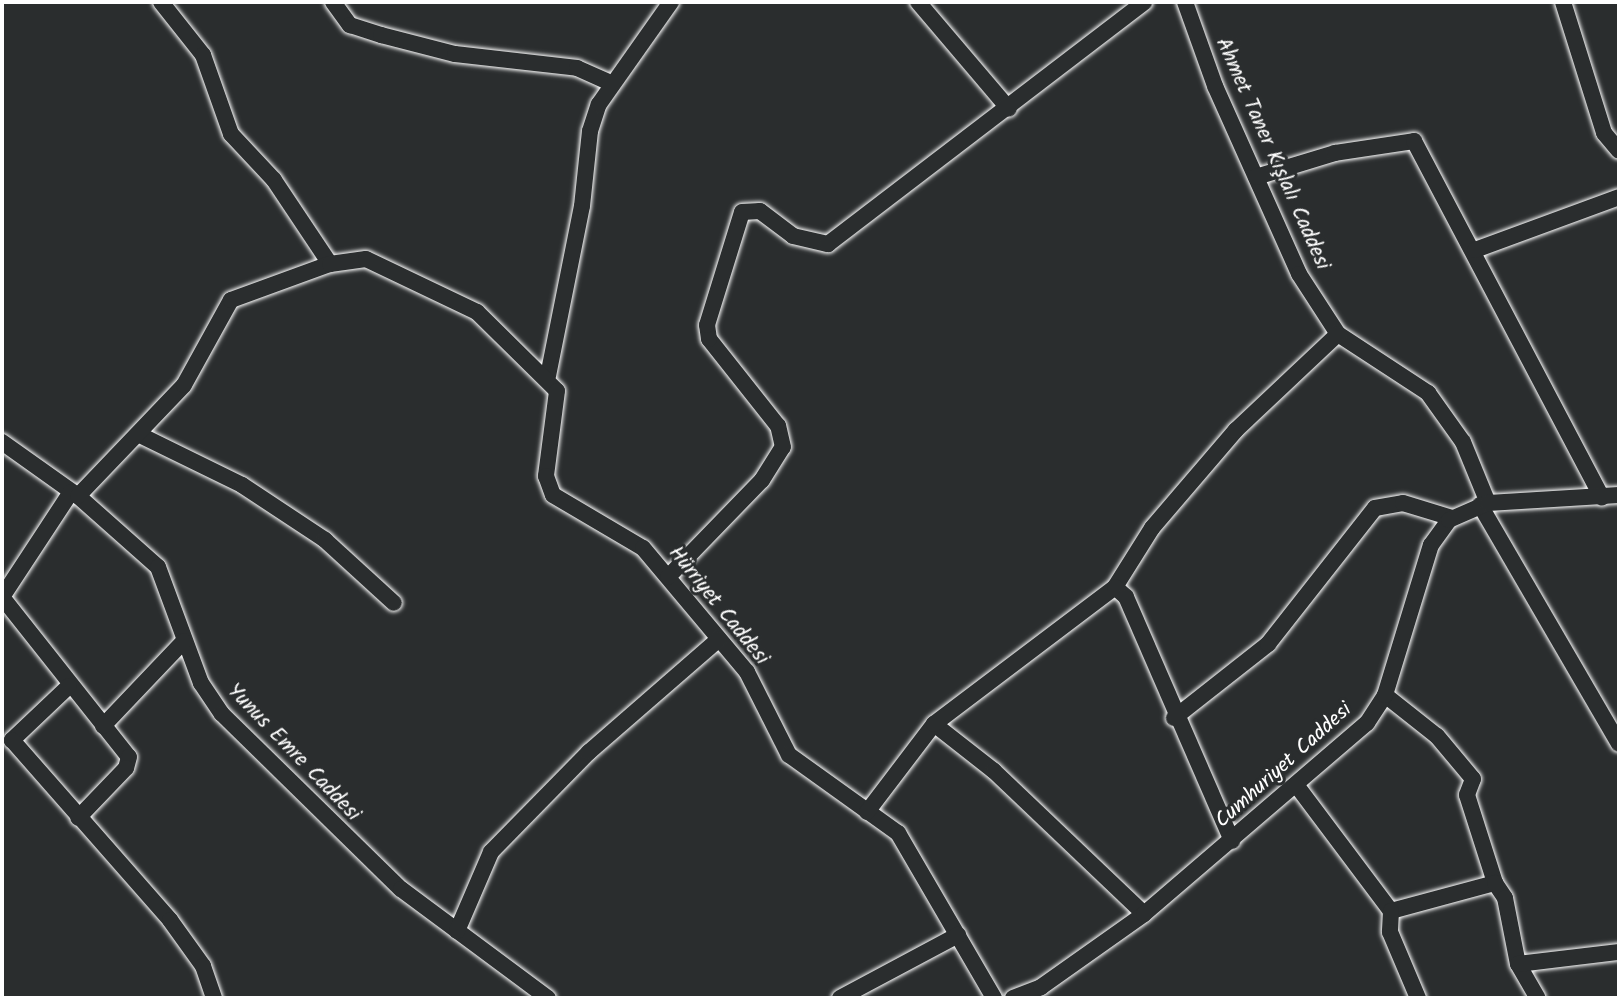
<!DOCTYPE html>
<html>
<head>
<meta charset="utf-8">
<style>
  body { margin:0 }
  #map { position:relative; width:1621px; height:1000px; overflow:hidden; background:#2a2d2e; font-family:Kalam,sans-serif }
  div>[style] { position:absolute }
  .roads { filter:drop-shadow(0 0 2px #fff) drop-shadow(0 0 2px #fff) }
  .minor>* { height:16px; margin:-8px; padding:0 8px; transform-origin:8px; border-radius:8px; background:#2a2d2e }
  span { translate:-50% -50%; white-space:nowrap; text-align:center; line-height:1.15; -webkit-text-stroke:6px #2a2d2e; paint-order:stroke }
  .street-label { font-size:21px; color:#fff }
  .frame { position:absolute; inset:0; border:4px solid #fff; pointer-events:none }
</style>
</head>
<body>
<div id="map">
  <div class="roads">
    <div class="minor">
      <div style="left:161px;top:2px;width:68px;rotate:51.6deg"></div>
      <div style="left:203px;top:55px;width:84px;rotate:70.5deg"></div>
      <div style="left:231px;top:134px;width:63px;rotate:46.9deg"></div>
      <div style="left:274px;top:180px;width:101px;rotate:56.3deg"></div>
      <div style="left:333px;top:2px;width:29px;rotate:54deg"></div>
      <div style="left:350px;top:25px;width:33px;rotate:18deg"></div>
      <div style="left:381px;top:35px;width:76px;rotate:14.4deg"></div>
      <div style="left:455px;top:54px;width:123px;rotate:6.5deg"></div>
      <div style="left:577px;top:68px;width:39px;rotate:24deg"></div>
      <div style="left:918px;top:2px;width:140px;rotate:49.6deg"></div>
      <div style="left:1185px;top:2px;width:89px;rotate:70.3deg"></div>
      <div style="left:1215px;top:86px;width:206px;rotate:65.9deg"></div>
      <div style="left:1299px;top:274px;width:72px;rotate:57deg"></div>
      <div style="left:1338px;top:334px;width:108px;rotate:33.2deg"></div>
      <div style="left:1428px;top:393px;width:60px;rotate:54.5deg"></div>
      <div style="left:1463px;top:442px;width:66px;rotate:67.7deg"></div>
      <div style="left:1563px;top:2px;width:137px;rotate:72.6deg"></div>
      <div style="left:1604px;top:133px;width:23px;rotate:50deg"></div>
      <div style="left:1256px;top:177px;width:83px;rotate:-16.9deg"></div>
      <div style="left:1335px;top:153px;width:80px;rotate:-8.6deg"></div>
      <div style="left:1414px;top:141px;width:403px;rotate:62.2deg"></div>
      <div style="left:1475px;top:250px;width:153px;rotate:-20.2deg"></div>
      <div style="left:548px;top:376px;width:173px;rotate:-78.7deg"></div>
      <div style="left:582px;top:206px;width:75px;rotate:-83.9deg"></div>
      <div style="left:590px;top:131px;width:28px;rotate:-72deg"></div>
      <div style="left:599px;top:104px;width:125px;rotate:-54.8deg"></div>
      <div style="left:140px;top:435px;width:114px;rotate:26.1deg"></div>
      <div style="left:242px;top:485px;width:100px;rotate:33.5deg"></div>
      <div style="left:325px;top:540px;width:93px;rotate:42.4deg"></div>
      <div style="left:2px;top:442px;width:93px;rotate:35.4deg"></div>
      <div style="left:78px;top:496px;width:107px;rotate:41.6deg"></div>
      <div style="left:158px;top:567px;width:124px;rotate:69.7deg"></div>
      <div style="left:201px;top:683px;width:37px;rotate:56deg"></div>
      <div style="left:222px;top:714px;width:250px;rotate:44.4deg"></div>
      <div style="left:401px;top:889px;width:183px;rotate:36.6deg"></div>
      <div style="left:71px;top:492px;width:126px;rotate:123.3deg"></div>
      <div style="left:2px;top:597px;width:204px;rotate:51.6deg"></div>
      <div style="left:129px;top:757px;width:11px;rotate:105deg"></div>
      <div style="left:126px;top:768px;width:69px;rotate:133.8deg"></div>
      <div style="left:78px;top:496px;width:153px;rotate:-46.3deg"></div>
      <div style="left:184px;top:385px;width:97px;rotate:-61.1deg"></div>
      <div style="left:231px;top:300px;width:105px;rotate:-20deg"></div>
      <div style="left:330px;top:264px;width:36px;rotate:-8deg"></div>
      <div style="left:366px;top:259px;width:123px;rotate:25.5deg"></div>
      <div style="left:477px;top:312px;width:112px;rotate:44.6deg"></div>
      <div style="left:557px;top:391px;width:86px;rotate:97.4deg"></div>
      <div style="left:546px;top:476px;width:20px;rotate:70deg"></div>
      <div style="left:553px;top:495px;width:104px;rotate:30.5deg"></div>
      <div style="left:643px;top:548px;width:162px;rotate:50deg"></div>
      <div style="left:747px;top:672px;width:93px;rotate:63.2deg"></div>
      <div style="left:789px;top:755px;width:134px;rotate:35.6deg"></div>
      <div style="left:898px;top:833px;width:191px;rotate:59.8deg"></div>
      <div style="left:1480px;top:505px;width:276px;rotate:59.8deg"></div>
      <div style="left:668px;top:577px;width:135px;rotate:-45.9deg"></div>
      <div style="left:762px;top:480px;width:39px;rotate:-58deg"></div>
      <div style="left:783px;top:447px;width:22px;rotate:-103deg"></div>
      <div style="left:778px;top:426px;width:111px;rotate:-128.4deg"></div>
      <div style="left:709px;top:339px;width:14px;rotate:-98deg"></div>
      <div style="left:707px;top:325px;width:118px;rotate:-72.8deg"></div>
      <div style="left:742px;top:212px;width:18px;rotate:-3deg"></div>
      <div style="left:760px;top:211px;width:41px;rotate:37.1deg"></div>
      <div style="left:793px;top:236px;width:36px;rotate:13deg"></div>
      <div style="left:828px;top:244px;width:398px;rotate:-37.4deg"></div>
      <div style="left:1115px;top:587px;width:70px;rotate:-57.9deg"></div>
      <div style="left:1152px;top:528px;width:129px;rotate:-49.4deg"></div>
      <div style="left:1236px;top:430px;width:140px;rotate:-43.3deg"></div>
      <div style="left:69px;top:686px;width:79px;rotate:136.5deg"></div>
      <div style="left:12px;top:740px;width:240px;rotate:48.7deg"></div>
      <div style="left:170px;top:920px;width:57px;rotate:54.3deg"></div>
      <div style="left:203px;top:966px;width:34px;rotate:71deg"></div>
      <div style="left:1385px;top:695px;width:66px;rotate:38.3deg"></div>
      <div style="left:1437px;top:736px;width:56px;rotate:50.1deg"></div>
      <div style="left:1473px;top:779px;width:17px;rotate:111deg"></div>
      <div style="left:1467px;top:795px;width:92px;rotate:72.3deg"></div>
      <div style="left:1174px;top:718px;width:120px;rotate:-38.2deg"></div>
      <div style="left:1268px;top:644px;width:173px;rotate:-51.8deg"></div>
      <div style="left:1375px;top:508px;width:28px;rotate:-10deg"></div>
      <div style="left:1403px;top:503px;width:51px;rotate:17deg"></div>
      <div style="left:934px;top:724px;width:76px;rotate:38.1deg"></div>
      <div style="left:994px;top:771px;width:207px;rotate:43.6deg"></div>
      <div style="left:103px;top:726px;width:117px;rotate:-46.4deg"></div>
      <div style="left:1297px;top:786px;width:156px;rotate:53.1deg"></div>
      <div style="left:1391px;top:911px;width:108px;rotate:-15.1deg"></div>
      <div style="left:1495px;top:883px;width:18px;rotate:56deg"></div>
      <div style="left:1505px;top:898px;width:67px;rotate:78.9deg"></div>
      <div style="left:1518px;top:964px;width:39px;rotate:60deg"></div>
      <div style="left:867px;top:812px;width:111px;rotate:-52.7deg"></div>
      <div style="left:934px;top:724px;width:227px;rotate:-37.1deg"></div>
      <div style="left:1115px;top:587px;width:15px;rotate:42deg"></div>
      <div style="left:1126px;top:597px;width:266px;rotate:66.5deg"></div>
      <div style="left:1391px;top:911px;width:21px;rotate:93deg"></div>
      <div style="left:1390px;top:932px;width:72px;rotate:67deg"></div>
      <div style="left:457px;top:931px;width:86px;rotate:-66.7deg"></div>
      <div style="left:491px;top:852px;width:140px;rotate:-45.6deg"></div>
      <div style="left:589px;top:752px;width:172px;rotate:-41deg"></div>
      <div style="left:1518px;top:964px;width:102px;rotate:-6.8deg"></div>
      <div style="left:840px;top:998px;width:134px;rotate:-28.1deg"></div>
      <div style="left:1013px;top:998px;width:30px;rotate:-21deg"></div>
      <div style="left:1041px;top:987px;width:126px;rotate:-35.3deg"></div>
      <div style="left:1144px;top:914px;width:294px;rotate:-40.6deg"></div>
      <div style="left:1367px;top:723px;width:33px;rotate:-57deg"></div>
      <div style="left:1385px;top:695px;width:157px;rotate:-73deg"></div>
      <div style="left:1431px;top:545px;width:31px;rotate:-54deg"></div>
      <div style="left:1449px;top:520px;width:43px;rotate:-23.6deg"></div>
      <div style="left:1488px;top:503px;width:131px;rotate:-3.5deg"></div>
    </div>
  </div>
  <div class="street-label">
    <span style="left:1272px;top:154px;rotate:66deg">Ahmet Taner Kışlalı Caddesi</span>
    <span style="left:718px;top:606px;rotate:51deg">Hürriyet Caddesi</span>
    <span style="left:293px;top:753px;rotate:46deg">Yunus Emre Caddesi</span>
    <span style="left:1284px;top:766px;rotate:-42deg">Cumhuriyet Caddesi</span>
  </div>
  <div class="frame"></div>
</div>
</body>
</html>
